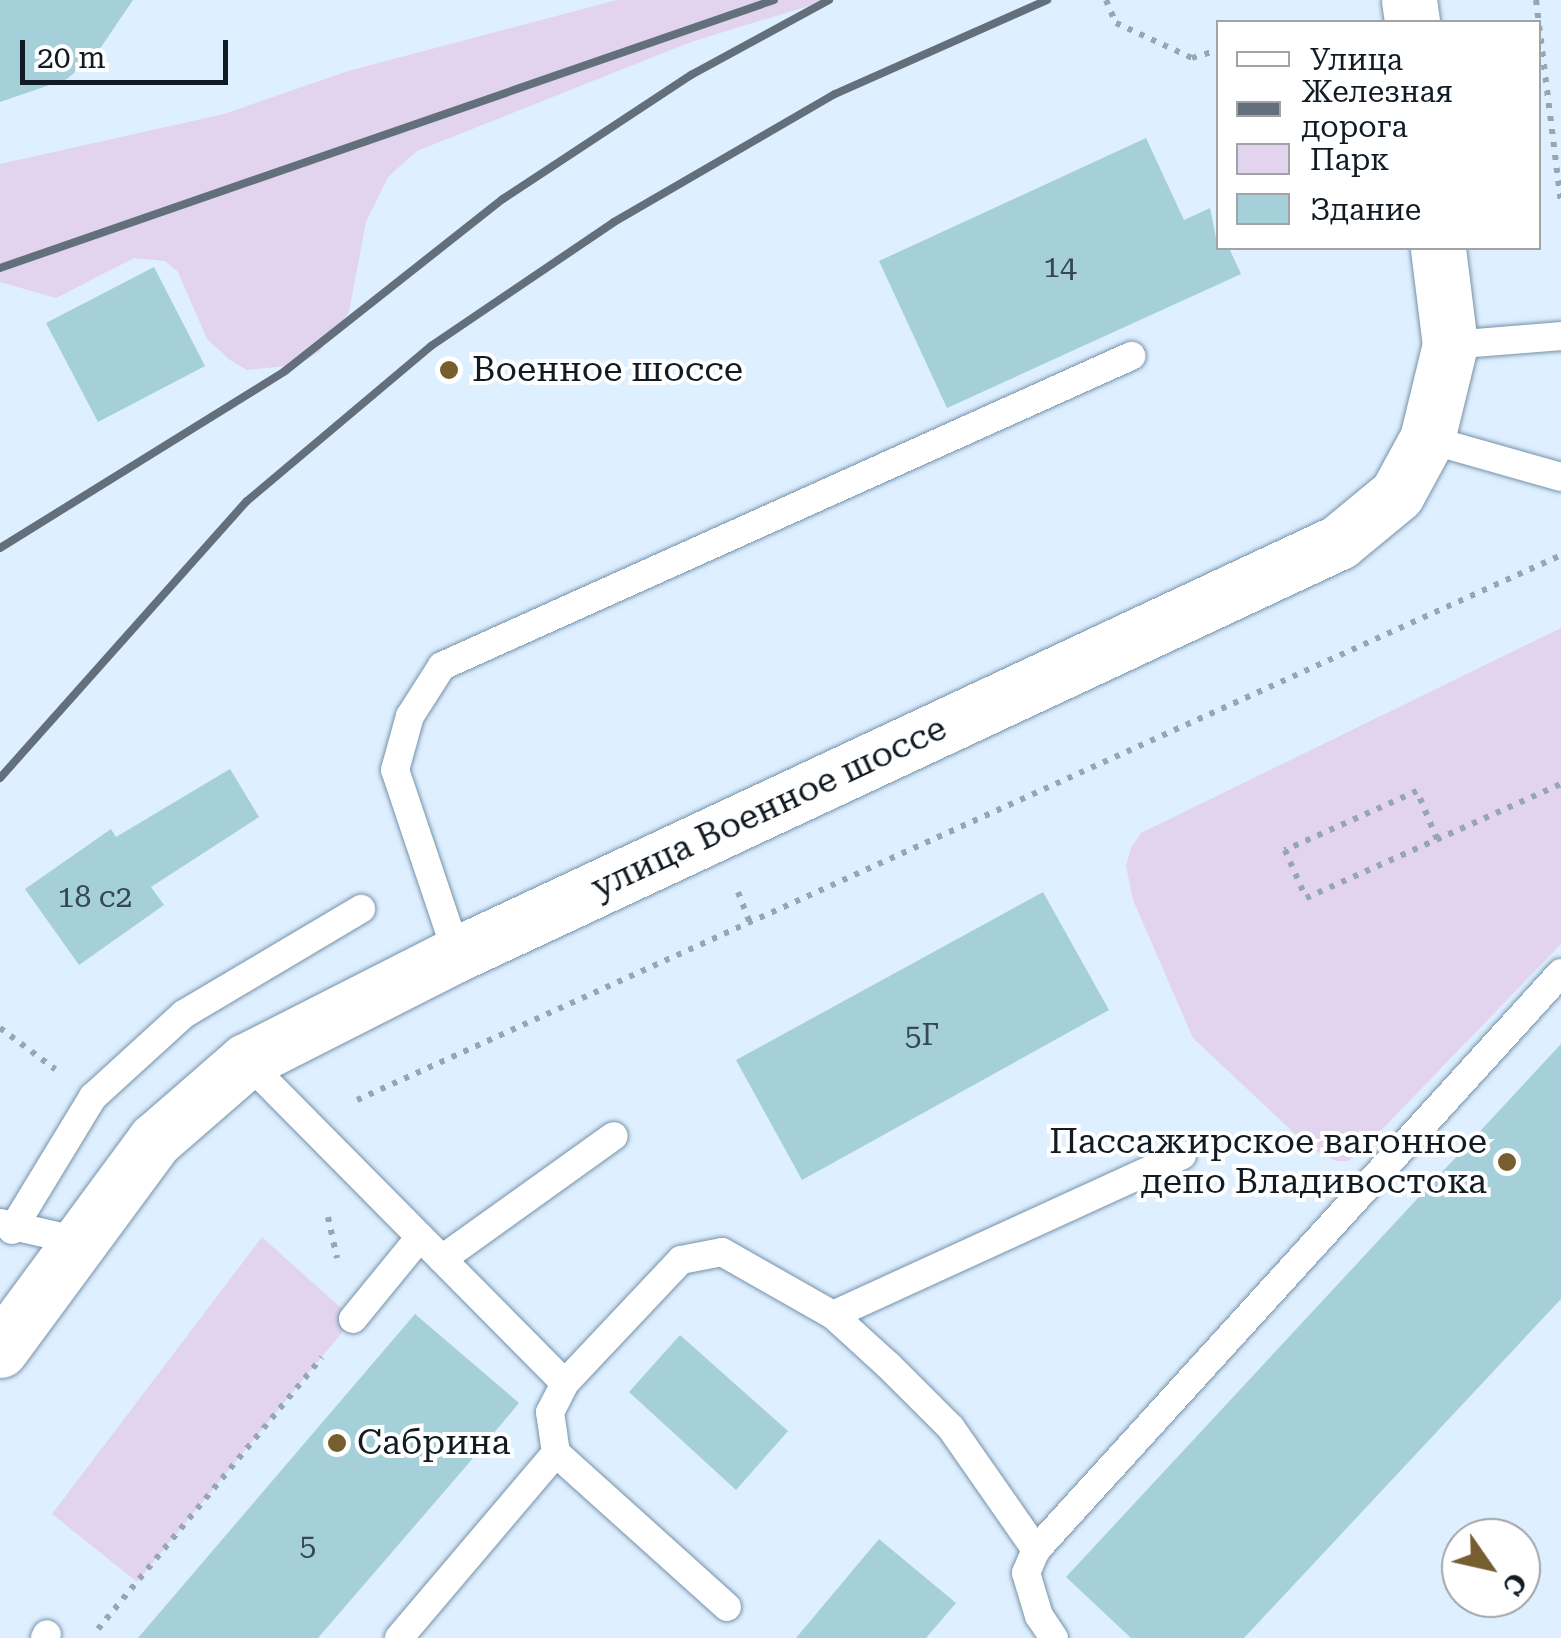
<!DOCTYPE html>
<html>
<head>
<meta charset="utf-8">
<style>
  body { margin:0 }
  #map { position:relative; width:1561px; height:1638px; overflow:hidden; background:#deefff; font-family:"Roboto Serif",serif }
  div>[style] { position:absolute }
  .green>* { inset:0; background:#e2d4ee }
  .building>* { inset:0; background:#a5d0da }
  .path>* { height:6px; margin-top:-3px; transform-origin:0; background:repeating-linear-gradient(90deg,#97a6b3 0 5px,transparent 0 13px) }
  .roads { filter:drop-shadow(0 0 2px #7692a9) drop-shadow(0 0 2px #7692a9) }
  .lane>* { height:28px; margin:-14px; padding:0 14px; transform-origin:14px; border-radius:14px; background:#fff }
  .secondary>* { height:55px; margin:-27.5px; padding:0 27.5px; transform-origin:27.5px; border-radius:27.5px; background:#fff }
  .rail>* { height:8px; margin:-4px; padding:0 4px; transform-origin:4px; border-radius:4px; background:#636f7b }
  .dots>* { width:28px; height:28px; translate:-50% -50%; box-sizing:border-box; border:5px solid #fff; border-radius:50% }
  span { translate:-50% -50%; white-space:nowrap; text-align:center; line-height:1.15; -webkit-text-stroke:8px #fff; paint-order:stroke }
  .number-label { font-size:30px; color:#364852 }
  .number-label span { -webkit-text-stroke-width:0 }
  .poi-label { font-size:35px; color:#111b24 }
  .left { translate:0 -50%; text-align:left }
  .right { translate:-100% -50%; text-align:right }
  .street-label { font-size:35px; color:#111b24 }
  .legend { position:absolute; left:1216px; top:20px; width:325px; height:230px; box-sizing:border-box; background:#fff; border:2px solid #a0a4a7; margin:0; padding:12px 18px; list-style:none; font-size:30px; color:#111b24 }
  .legend li { display:flex; align-items:center; gap:20px; height:50px }
  .legend b { width:50px; border:2px solid #a0a4a7 }
  .north { position:absolute; left:1441px; top:1518px; width:100px; height:100px; box-sizing:border-box; background:#fff; border:2px solid #a0a4a7; border-radius:50%; rotate:124deg; font-size:28px; font-weight:700; line-height:40px; text-align:center; color:#111b24 }
  .north::after { content:''; display:block; margin:auto; width:35px; height:45px; background:#775e2f; clip-path:polygon(50% 0,100% 100%,50% 72%,0 100%) }
  .scale { position:absolute; left:20px; top:40px; width:208px; height:45px; box-sizing:border-box; border:5px solid #111b24; border-top:0; padding-left:12px; font-size:30px; line-height:35px; white-space:nowrap; color:#111b24; -webkit-text-stroke:8px #fff; paint-order:stroke }
</style>
</head>
<body>
<div id="map">
  <div class="green">
    <div style="clip-path:polygon(617px 0,828px 0,691px 42px,417px 151px,388px 177px,366px 222px,349px 312px,319px 352px,296px 365px,247px 370px,230px 360px,207px 339px,178px 272px,165px 261px,134px 258px,56px 298px,0 282px,0 164px,224px 114px,348px 71px)"></div>
    <div style="clip-path:polygon(1561px 628px,1561px 944px,1366px 1146px,1348px 1161px,1336px 1161px,1310px 1148px,1193px 1038px,1133px 900px,1126px 866px,1131px 848px,1141px 833px)"></div>
    <div style="clip-path:polygon(262px 1237px,353px 1319px,137px 1582px,52px 1514px)"></div>
  </div>
  <div class="building">
    <div style="clip-path:polygon(0 0,133px 0,97px 53px,67px 79px,0 102px)"></div>
    <div style="clip-path:polygon(1146px 138px,1184px 220px,1210px 208px,1218px 248px,1229px 248px,1241px 274px,947px 408px,879px 261px)"></div>
    <div style="clip-path:polygon(154px 267px,205px 366px,98px 422px,46px 323px)"></div>
    <div style="clip-path:polygon(230px 769px,259px 817px,151px 887px,164px 905px,79px 965px,25px 889px,111px 829px,116px 837px)"></div>
    <div style="clip-path:polygon(1043px 892px,1109px 1010px,802px 1180px,736px 1060px)"></div>
    <div style="clip-path:polygon(1561px 1044px,1561px 1299px,1244px 1638px,1131px 1638px,1066px 1577px)"></div>
    <div style="clip-path:polygon(415px 1314px,519px 1403px,468px 1464px,318px 1638px,138px 1638px)"></div>
    <div style="clip-path:polygon(680px 1335px,788px 1431px,736px 1490px,629px 1392px)"></div>
    <div style="clip-path:polygon(879px 1539px,956px 1603px,926px 1638px,796px 1638px)"></div>
  </div>
  <div class="path">
    <div style="left:1106px;top:0;width:25px;rotate:67deg"></div>
    <div style="left:1116px;top:23px;width:84px;rotate:24.7deg"></div>
    <div style="left:1192px;top:58px;width:27px;rotate:-17deg"></div>
    <div style="left:1536px;top:0;width:205px;rotate:83deg"></div>
    <div style="left:1437px;top:839px;width:52px;rotate:-112.6deg"></div>
    <div style="left:1417px;top:791px;width:145px;rotate:155.9deg"></div>
    <div style="left:1285px;top:850px;width:52px;rotate:66.4deg"></div>
    <div style="left:1306px;top:898px;width:279px;rotate:-24.1deg"></div>
    <div style="left:738px;top:892px;width:33px;rotate:69deg"></div>
    <div style="left:0;top:1028px;width:69px;rotate:36.7deg"></div>
    <div style="left:357px;top:1100px;width:1322px;rotate:-24.35deg"></div>
    <div style="left:328px;top:1217px;width:42px;rotate:77.6deg"></div>
    <div style="left:98px;top:1629px;width:352px;rotate:-50.5deg"></div>
  </div>
  <div class="roads">
    <div class="lane">
      <div style="left:1450px;top:345px;width:111px;rotate:-4.6deg"></div>
      <div style="left:1427px;top:439px;width:139px;rotate:15.8deg"></div>
      <div style="left:457px;top:954px;width:194px;rotate:-108.6deg"></div>
      <div style="left:395px;top:770px;width:56px;rotate:-74.5deg"></div>
      <div style="left:410px;top:716px;width:59px;rotate:-57.4deg"></div>
      <div style="left:442px;top:666px;width:756px;rotate:-24.22deg"></div>
      <div style="left:246px;top:1061px;width:453px;rotate:45.3deg"></div>
      <div style="left:565px;top:1383px;width:33px;rotate:117deg"></div>
      <div style="left:550px;top:1412px;width:41px;rotate:81.7deg"></div>
      <div style="left:556px;top:1453px;width:230px;rotate:42deg"></div>
      <div style="left:0;top:1223px;width:85px;rotate:12.9deg"></div>
      <div style="left:12px;top:1230px;width:156px;rotate:-58.7deg"></div>
      <div style="left:93px;top:1097px;width:123px;rotate:-42.4deg"></div>
      <div style="left:184px;top:1014px;width:206px;rotate:-30.7deg"></div>
      <div style="left:442px;top:1259px;width:211px;rotate:-35.6deg"></div>
      <div style="left:833px;top:1315px;width:384px;rotate:-24.6deg"></div>
      <div style="left:353px;top:1319px;width:106px;rotate:-50.7deg"></div>
      <div style="left:565px;top:1383px;width:169px;rotate:-46.7deg"></div>
      <div style="left:681px;top:1260px;width:42px;rotate:-11deg"></div>
      <div style="left:722px;top:1252px;width:128px;rotate:29.6deg"></div>
      <div style="left:833px;top:1315px;width:74px;rotate:42.3deg"></div>
      <div style="left:888px;top:1365px;width:89px;rotate:45deg"></div>
      <div style="left:951px;top:1428px;width:149px;rotate:55.1deg"></div>
      <div style="left:45px;top:1638px;width:4px;rotate:-63deg"></div>
      <div style="left:399px;top:1638px;width:243px;rotate:-49.7deg"></div>
      <div style="left:1054px;top:1638px;width:27px;rotate:-124deg"></div>
      <div style="left:1039px;top:1616px;width:45px;rotate:-106.8deg"></div>
      <div style="left:1026px;top:1573px;width:25px;rotate:-67deg"></div>
      <div style="left:1036px;top:1550px;width:780px;rotate:-47.7deg"></div>
    </div>
    <div class="secondary">
      <div style="left:1409px;top:0;width:22px;rotate:82deg"></div>
      <div style="left:0;top:1350px;width:261px;rotate:-53.6deg"></div>
      <div style="left:155px;top:1140px;width:121px;rotate:-41deg"></div>
      <div style="left:246px;top:1061px;width:237px;rotate:-26.9deg"></div>
      <div style="left:457px;top:954px;width:973px;rotate:-25.04deg"></div>
      <div style="left:1339px;top:542px;width:75px;rotate:-39.6deg"></div>
      <div style="left:1397px;top:494px;width:63px;rotate:-61.4deg"></div>
      <div style="left:1427px;top:439px;width:97px;rotate:-76.3deg"></div>
      <div style="left:1450px;top:345px;width:98px;rotate:-97.1deg"></div>
    </div>
  </div>
  <div class="rail">
    <div style="left:0;top:268px;width:819px;rotate:-19.1deg"></div>
    <div style="left:0;top:548px;width:335px;rotate:-31.8deg"></div>
    <div style="left:285px;top:371px;width:278px;rotate:-38.3deg"></div>
    <div style="left:503px;top:199px;width:225px;rotate:-33.4deg"></div>
    <div style="left:691px;top:75px;width:157px;rotate:-28.5deg"></div>
    <div style="left:0;top:778px;width:371px;rotate:-48.3deg"></div>
    <div style="left:247px;top:501px;width:241px;rotate:-40.1deg"></div>
    <div style="left:431px;top:346px;width:221px;rotate:-34.1deg"></div>
    <div style="left:614px;top:222px;width:255px;rotate:-30.1deg"></div>
    <div style="left:835px;top:94px;width:232px;rotate:-23.9deg"></div>
  </div>
  <div class="dots">
    <div style="left:449px;top:370px;background:#775e2f"></div>
    <div style="left:1507px;top:1162px;background:#775e2f"></div>
    <div style="left:337px;top:1443px;background:#775e2f"></div>
  </div>
  <div class="number-label">
    <span style="left:1060px;top:267px">14</span>
    <span style="left:95px;top:897px">18 с2</span>
    <span style="left:922px;top:1035px">5Г</span>
    <span style="left:308px;top:1545px">5</span>
  </div>
  <div class="poi-label">
    <span class="left" style="left:472px;top:370px">Военное шоссе</span>
    <span class="right" style="left:1487px;top:1162px">Пассажирское вагонное<br>депо Владивостока</span>
    <span class="left" style="left:357px;top:1443px">Сабрина</span>
  </div>
  <div class="street-label">
    <span style="left:769px;top:808px;rotate:-25deg">улица Военное шоссе</span>
  </div>
  <ul class="legend">
  <li><b style="height:12px;background:#fff"></b>Улица</li>
  <li><b style="height:12px;background:#636f7b"></b>Железная дорога</li>
  <li><b style="height:28px;background:#e2d4ee"></b>Парк</li>
  <li><b style="height:28px;background:#a5d0da"></b>Здание</li>
  </ul>
  <div class="north">С</div>
  <div class="scale">20 m</div>
</div>
</body>
</html>
